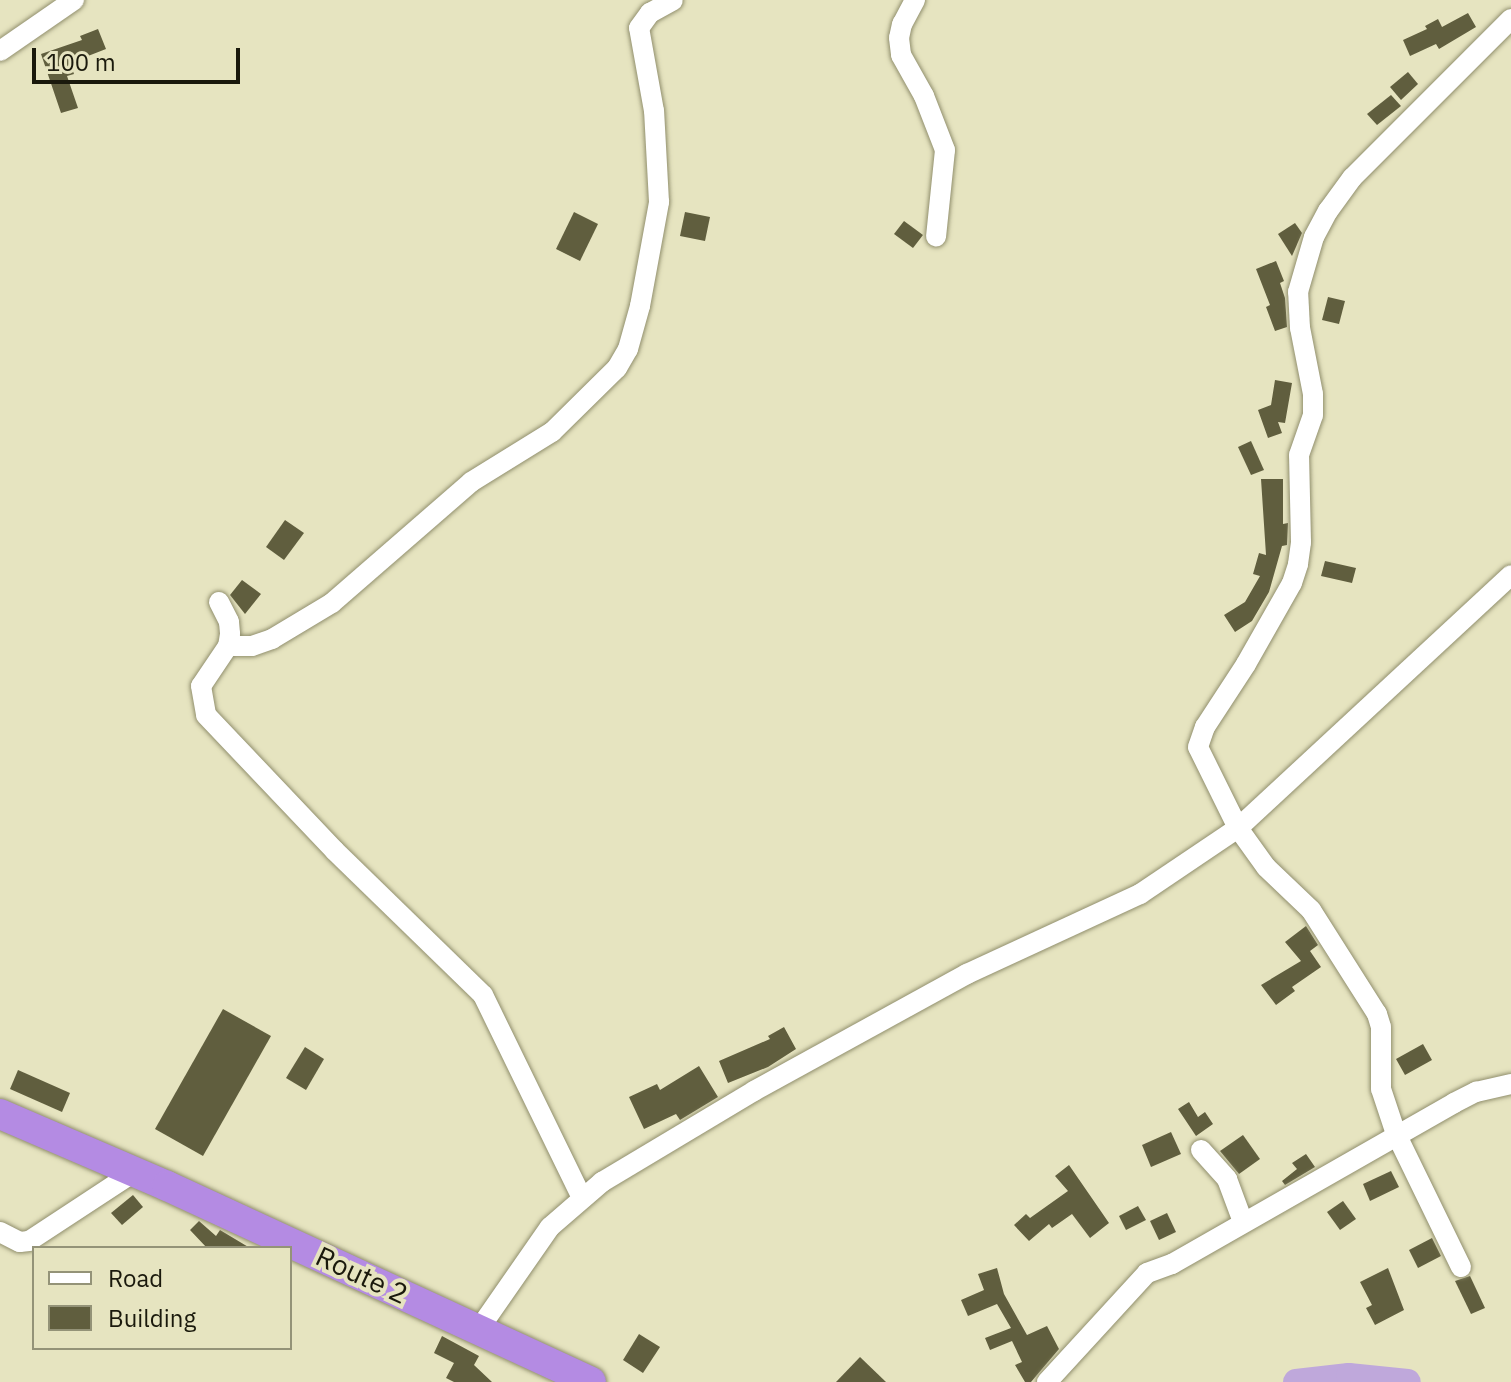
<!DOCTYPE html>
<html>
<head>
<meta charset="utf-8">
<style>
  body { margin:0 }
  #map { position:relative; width:1511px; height:1382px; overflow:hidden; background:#e6e4c0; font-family:"IBM Plex Sans",sans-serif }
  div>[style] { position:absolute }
  .river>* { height:26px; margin:-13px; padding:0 13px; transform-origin:13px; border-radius:13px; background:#bfa8db }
  .building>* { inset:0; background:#605e3e }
  .roads { filter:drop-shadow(0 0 2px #918f6d) drop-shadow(0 0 2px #918f6d) }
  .minor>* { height:20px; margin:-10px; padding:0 10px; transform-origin:10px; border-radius:10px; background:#fff }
  .highway>* { height:30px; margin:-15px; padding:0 15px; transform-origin:15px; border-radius:15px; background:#b48be3 }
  span { translate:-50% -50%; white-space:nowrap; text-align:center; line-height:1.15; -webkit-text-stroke:8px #e6e4c0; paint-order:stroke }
  .street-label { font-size:28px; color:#1a190c }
  .legend { position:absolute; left:32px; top:1246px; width:260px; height:104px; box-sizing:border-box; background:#e6e4c0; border:2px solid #949378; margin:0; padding:10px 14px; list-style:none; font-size:24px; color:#1a190c }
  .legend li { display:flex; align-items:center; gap:16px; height:40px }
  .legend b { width:40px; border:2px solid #949378 }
  .scale { position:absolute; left:32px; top:48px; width:208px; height:36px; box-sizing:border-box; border:4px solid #1a190c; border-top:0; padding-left:10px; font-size:24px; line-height:28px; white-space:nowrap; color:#1a190c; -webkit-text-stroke:6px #e6e4c0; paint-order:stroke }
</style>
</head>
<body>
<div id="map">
  <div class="river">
    <div style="left:1296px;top:1382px;width:53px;rotate:-6.5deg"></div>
    <div style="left:1349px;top:1376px;width:59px;rotate:5.8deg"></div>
  </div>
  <div class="building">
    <div style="clip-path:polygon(1468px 13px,1476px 27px,1439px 49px,1436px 44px,1410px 56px,1403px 40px,1427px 29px,1425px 26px,1438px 19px,1442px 27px)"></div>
    <div style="clip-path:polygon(98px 29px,106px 49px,70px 63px,74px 74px,67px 76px,78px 108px,61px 113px,41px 54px,82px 40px,80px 36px)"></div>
    <div style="clip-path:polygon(1408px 72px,1418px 84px,1401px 100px,1390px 87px)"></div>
    <div style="clip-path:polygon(1391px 95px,1401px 106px,1377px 125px,1367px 114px)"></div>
    <div style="clip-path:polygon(574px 212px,598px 224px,580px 261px,556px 249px)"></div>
    <div style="clip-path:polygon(685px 212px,710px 217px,705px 241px,680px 236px)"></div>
    <div style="clip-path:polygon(904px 221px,923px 235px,913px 248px,894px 234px)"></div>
    <div style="clip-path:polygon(1295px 223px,1302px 233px,1292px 256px,1278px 234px)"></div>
    <div style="clip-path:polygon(1276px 261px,1284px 281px,1280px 283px,1285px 298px,1287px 327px,1275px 331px,1266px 307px,1270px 305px,1256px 269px)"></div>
    <div style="clip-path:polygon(1328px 297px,1345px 301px,1339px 324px,1322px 320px)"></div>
    <div style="clip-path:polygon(1275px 380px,1292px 383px,1285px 423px,1278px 422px,1282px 433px,1268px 438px,1258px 410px,1271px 405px)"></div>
    <div style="clip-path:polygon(1251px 441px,1264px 470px,1251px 475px,1238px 447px)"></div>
    <div style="clip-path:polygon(1261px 479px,1283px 479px,1283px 524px,1288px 523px,1287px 545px,1282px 546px,1269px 592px,1252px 621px,1235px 632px,1224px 615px,1245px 602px,1260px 576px,1253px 574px,1259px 553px,1266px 555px)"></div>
    <div style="clip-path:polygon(285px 520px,304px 533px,284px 560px,266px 547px)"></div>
    <div style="clip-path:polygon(1325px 561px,1356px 568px,1352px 583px,1321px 576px)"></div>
    <div style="clip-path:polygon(242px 580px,261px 594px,245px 614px,230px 595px)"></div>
    <div style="clip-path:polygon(1306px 926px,1318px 945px,1310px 951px,1321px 967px,1292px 987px,1295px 991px,1276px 1005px,1261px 985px,1301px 961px,1285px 942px)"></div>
    <div style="clip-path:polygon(223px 1009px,271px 1036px,203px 1156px,155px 1129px)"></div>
    <div style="clip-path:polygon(784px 1027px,796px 1049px,768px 1067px,728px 1083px,719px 1061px,770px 1039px,768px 1036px)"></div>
    <div style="clip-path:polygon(1423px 1044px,1432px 1060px,1405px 1075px,1396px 1059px)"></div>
    <div style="clip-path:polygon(305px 1047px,324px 1059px,306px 1090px,286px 1078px)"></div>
    <div style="clip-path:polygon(699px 1066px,718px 1097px,680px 1120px,676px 1114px,644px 1129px,629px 1097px,657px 1084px,660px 1090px)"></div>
    <div style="clip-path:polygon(18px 1070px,70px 1093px,62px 1112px,10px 1089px)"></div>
    <div style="clip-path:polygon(1189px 1102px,1198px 1117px,1205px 1112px,1213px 1124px,1196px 1136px,1178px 1109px)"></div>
    <div style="clip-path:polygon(1171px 1132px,1181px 1154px,1151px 1167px,1142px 1145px)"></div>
    <div style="clip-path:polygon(1243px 1135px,1260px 1159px,1239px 1174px,1220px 1151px)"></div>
    <div style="clip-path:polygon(1306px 1154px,1315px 1167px,1285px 1185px,1282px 1181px,1297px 1169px,1292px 1163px)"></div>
    <div style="clip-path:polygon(1069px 1165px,1109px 1223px,1090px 1238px,1072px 1214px,1052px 1228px,1049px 1224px,1029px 1241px,1014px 1225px,1026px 1214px,1030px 1218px,1068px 1191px,1055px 1176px)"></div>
    <div style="clip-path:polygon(1391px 1171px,1399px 1187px,1370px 1201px,1363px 1184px)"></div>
    <div style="clip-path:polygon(133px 1195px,143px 1207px,122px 1225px,111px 1213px)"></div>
    <div style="clip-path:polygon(1343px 1201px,1356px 1219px,1340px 1230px,1327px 1212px)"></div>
    <div style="clip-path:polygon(1138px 1206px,1146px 1220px,1126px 1230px,1119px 1216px)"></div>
    <div style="clip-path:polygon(1167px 1213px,1176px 1232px,1159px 1240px,1150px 1221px)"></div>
    <div style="clip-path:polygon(199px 1221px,216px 1236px,220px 1230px,250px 1248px,207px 1248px,190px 1230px)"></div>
    <div style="clip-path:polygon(1432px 1238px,1441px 1256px,1418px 1268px,1409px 1250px)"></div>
    <div style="clip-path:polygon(997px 1268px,1004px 1294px,1027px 1335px,1047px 1326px,1059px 1349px,1031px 1382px,1025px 1382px,1015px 1365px,1022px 1362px,1012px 1341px,990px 1350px,985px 1338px,1011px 1328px,997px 1304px,968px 1316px,961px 1300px,984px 1290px,978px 1274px)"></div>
    <div style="clip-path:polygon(1388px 1268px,1404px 1310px,1375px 1325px,1366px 1308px,1372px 1305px,1360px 1282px)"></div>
    <div style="clip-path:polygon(1470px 1276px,1485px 1308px,1471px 1314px,1455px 1281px)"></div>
    <div style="clip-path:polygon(639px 1334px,660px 1347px,643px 1373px,623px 1360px)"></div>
    <div style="clip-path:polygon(442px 1336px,479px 1356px,474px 1365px,492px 1382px,454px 1382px,446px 1378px,454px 1363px,434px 1353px)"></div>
    <div style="clip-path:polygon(860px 1357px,886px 1382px,836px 1382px)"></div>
  </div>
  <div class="roads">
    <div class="minor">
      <div style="left:915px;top:0;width:27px;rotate:118deg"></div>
      <div style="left:902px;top:24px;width:14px;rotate:102deg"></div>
      <div style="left:899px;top:38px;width:17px;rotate:83deg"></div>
      <div style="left:901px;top:55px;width:47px;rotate:60.7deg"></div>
      <div style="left:924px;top:96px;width:58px;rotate:68.7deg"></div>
      <div style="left:945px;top:150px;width:87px;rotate:95.9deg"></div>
      <div style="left:0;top:51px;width:90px;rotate:-34.6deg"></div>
      <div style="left:219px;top:602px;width:22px;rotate:63deg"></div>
      <div style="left:229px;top:622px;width:12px;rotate:85deg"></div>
      <div style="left:230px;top:634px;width:12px;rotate:99deg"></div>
      <div style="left:228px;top:646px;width:48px;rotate:124deg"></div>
      <div style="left:201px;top:686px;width:29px;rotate:80deg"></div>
      <div style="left:206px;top:715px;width:187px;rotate:46.5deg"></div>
      <div style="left:335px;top:851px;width:206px;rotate:44.2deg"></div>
      <div style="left:483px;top:995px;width:226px;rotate:64deg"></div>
      <div style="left:228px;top:646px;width:24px"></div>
      <div style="left:252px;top:646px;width:21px;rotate:-19deg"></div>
      <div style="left:272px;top:639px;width:70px;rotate:-31deg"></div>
      <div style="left:332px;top:603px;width:184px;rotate:-41deg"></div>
      <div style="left:471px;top:482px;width:95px;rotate:-31.7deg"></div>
      <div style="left:552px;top:432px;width:91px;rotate:-44.6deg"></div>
      <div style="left:617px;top:368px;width:22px;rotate:-60deg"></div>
      <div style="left:628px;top:349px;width:45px;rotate:-74.4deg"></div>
      <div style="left:640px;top:306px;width:106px;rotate:-79.6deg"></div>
      <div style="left:659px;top:202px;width:91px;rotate:-93.1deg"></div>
      <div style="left:654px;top:111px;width:84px;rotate:-100.2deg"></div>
      <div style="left:639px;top:28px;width:19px;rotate:-54deg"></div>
      <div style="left:650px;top:13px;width:26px;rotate:-29deg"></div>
      <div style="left:1201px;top:1150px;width:39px;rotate:48deg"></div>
      <div style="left:1227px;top:1179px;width:46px;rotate:69.6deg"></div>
      <div style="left:0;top:1232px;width:22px;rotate:27deg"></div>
      <div style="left:20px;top:1242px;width:9px;rotate:-6deg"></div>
      <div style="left:29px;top:1241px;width:126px;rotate:-33.3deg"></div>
      <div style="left:1461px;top:1267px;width:148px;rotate:-116deg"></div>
      <div style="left:1396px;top:1134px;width:47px;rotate:-108.4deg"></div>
      <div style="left:1381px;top:1089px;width:62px;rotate:-90deg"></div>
      <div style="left:1381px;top:1027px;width:14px;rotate:-107deg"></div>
      <div style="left:1377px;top:1014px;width:123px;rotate:-122.4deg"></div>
      <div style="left:1311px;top:910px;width:62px;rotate:-136.3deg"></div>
      <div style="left:1266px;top:867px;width:48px;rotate:-125.7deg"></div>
      <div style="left:1238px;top:828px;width:90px;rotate:-116.3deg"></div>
      <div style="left:1198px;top:747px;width:21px;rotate:-71deg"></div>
      <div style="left:1205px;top:727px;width:75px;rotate:-56.9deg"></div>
      <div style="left:1246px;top:664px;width:93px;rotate:-60.4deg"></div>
      <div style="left:1292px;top:583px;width:20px;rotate:-72deg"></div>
      <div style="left:1298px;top:564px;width:22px;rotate:-82deg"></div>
      <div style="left:1301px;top:542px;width:87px;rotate:-91.3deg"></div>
      <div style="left:1299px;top:455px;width:42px;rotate:-70.7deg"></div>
      <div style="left:1313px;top:415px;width:21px;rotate:-90deg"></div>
      <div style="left:1313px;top:394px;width:67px;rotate:-101.1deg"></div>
      <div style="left:1300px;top:328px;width:36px;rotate:-93deg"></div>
      <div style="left:1298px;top:292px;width:57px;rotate:-73.8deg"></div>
      <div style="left:1314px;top:237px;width:30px;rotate:-62deg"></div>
      <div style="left:1328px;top:211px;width:41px;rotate:-54deg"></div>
      <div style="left:1352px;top:178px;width:225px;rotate:-45deg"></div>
      <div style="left:479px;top:1329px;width:124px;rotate:-55.2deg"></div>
      <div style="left:550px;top:1227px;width:69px;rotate:-40.9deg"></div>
      <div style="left:602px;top:1182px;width:177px;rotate:-30.9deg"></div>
      <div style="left:754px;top:1091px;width:243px;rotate:-28.8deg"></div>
      <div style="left:967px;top:974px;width:191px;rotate:-24.8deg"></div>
      <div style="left:1140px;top:894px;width:118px;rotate:-34deg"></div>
      <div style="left:1238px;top:828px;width:372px;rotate:-42.8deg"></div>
      <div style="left:1047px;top:1382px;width:148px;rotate:-47.5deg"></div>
      <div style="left:1147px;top:1273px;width:27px;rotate:-20deg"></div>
      <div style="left:1172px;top:1264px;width:325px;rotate:-29.7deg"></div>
      <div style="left:1454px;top:1103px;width:25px;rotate:-27deg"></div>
      <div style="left:1476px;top:1092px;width:36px;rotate:-13deg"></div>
    </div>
    <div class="highway">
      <div style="left:0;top:1114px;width:182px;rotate:23.3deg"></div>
      <div style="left:167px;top:1186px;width:467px;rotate:24.8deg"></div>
    </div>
  </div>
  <div class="street-label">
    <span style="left:362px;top:1275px;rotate:25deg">Route 2</span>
  </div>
  <ul class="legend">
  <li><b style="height:10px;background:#fff"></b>Road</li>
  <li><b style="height:22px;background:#605e3e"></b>Building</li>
  </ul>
  <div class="scale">100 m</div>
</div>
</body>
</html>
